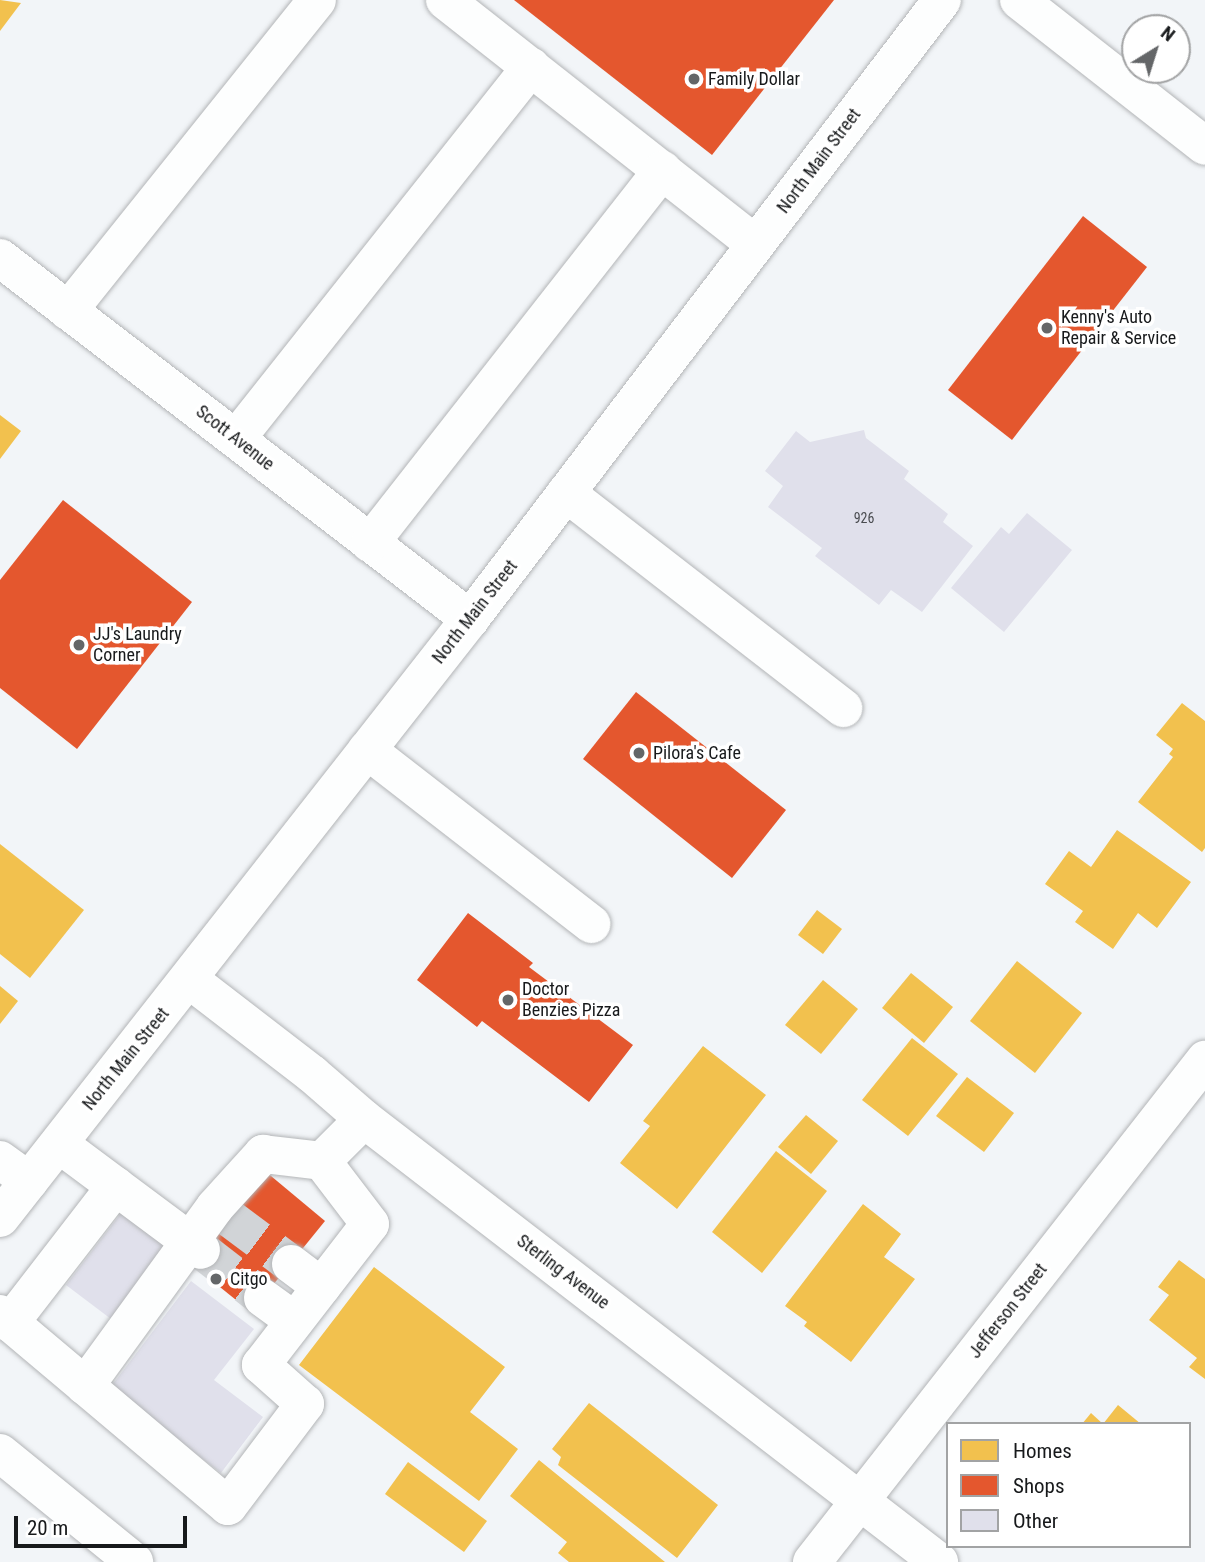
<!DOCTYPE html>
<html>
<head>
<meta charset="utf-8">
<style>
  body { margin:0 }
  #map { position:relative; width:1205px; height:1562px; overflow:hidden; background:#f2f5f8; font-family:"Roboto Condensed",sans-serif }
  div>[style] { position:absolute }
  .homes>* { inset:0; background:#f2c14e }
  .shops>* { inset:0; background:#e4572e }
  .building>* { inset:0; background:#e0e0eb }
  .minor-tunnel>* { height:38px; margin-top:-19px; transform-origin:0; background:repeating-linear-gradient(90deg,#d1d4d7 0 38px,transparent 0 57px) }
  .roads { filter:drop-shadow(0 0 2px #b3b5b7) drop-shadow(0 0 2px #b3b5b7) }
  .minor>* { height:38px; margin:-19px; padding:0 19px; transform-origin:19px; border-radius:19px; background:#fdfefe }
  .major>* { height:38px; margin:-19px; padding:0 19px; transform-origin:19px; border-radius:19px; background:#fdfefe }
  .dots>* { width:19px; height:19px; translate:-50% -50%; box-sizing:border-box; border:4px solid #fff; border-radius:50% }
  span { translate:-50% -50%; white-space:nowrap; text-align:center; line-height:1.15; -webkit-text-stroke:7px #fff; paint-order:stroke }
  .number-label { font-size:14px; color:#4a4c50 }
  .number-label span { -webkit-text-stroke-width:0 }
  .poi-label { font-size:18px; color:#17191b }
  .left { translate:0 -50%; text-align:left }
  .street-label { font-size:18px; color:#17191b }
  .legend { position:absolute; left:946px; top:1422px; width:245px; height:126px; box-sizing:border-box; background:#fff; border:2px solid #a2a3a4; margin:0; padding:9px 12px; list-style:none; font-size:21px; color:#17191b }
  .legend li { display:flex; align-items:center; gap:14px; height:35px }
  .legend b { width:35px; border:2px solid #a2a3a4 }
  .north { position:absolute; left:1121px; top:14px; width:70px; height:70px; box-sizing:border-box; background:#fff; border:2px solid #a2a3a4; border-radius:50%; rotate:38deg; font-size:19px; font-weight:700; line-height:28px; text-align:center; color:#17191b }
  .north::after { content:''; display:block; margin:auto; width:24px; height:32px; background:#646668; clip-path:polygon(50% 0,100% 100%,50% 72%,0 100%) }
  .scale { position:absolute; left:14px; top:1516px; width:173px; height:32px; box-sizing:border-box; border:4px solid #17191b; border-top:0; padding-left:9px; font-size:21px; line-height:24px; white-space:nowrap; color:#17191b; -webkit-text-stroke:5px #fff; paint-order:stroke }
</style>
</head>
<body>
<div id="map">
  <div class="homes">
    <div style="clip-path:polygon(0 0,21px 3px,0 31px)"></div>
    <div style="clip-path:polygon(0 415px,21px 431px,0 459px)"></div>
    <div style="clip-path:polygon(1182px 703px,1205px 721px,1205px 848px,1202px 852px,1138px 802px,1173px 757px,1169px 754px,1173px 749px,1156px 735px)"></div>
    <div style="clip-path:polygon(1117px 830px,1191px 882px,1157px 928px,1138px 913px,1113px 949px,1075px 922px,1083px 911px,1045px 884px,1069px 851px,1091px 867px)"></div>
    <div style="clip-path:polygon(0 844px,84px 910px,30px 978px,0 954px)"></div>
    <div style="clip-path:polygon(817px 910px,842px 929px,823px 954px,798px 935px)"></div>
    <div style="clip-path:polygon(1017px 961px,1082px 1013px,1035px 1073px,970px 1021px)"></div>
    <div style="clip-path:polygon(911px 973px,953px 1007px,924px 1043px,882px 1008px)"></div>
    <div style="clip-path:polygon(823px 980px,858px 1009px,821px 1054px,785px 1025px)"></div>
    <div style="clip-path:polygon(0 986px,18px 1001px,0 1024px)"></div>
    <div style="clip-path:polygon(912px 1038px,958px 1074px,908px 1136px,862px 1100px)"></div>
    <div style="clip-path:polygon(703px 1046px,766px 1095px,677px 1209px,620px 1163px,650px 1126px,643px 1121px)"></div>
    <div style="clip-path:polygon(967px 1077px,1014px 1113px,984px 1152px,936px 1116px)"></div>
    <div style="clip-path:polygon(806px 1115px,838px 1141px,811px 1174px,778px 1147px)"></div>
    <div style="clip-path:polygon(776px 1151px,827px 1191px,762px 1273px,712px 1232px)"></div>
    <div style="clip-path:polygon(863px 1204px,901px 1234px,884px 1257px,915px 1279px,851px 1362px,804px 1326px,807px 1322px,785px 1306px)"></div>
    <div style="clip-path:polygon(1179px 1260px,1205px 1279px,1205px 1379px,1189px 1367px,1197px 1358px,1149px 1320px,1169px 1295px,1158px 1287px)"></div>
    <div style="clip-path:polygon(374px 1267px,505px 1367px,470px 1412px,518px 1449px,479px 1501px,299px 1365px)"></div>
    <div style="clip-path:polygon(589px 1403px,718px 1505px,677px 1558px,558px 1465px,561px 1457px,552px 1449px)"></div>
    <div style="clip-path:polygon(1118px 1405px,1141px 1424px,1103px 1424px)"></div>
    <div style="clip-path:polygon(1091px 1413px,1103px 1424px,1082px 1424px)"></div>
    <div style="clip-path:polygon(539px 1460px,665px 1562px,569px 1562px,558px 1553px,567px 1542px,510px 1496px)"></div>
    <div style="clip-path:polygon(408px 1462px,487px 1521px,464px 1552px,385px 1494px)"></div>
  </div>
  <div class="shops">
    <div style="clip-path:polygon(514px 0,834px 0,712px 155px)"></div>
    <div style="clip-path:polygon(1083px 216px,1147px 267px,1012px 440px,948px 390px)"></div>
    <div style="clip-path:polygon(63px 500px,192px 602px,77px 749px,0 688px,0 580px)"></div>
    <div style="clip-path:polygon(636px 692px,786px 810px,732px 878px,583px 759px)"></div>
    <div style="clip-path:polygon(468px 913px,533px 963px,529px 967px,633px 1045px,589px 1102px,482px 1021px,477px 1027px,417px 980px)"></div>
    <div style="clip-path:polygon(265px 1171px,325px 1221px,251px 1312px,190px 1263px)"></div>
  </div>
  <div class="building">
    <div style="clip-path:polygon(864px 430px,866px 438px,909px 471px,904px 479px,948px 514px,943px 522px,973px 546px,922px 612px,891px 590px,879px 605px,815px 556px,822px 548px,768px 507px,783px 486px,765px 471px,796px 431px,810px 442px)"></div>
    <div style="clip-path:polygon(1027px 513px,1072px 550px,1004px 632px,951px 588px,1001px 527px,1009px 534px)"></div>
    <div style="clip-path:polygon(125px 1208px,174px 1246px,115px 1322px,66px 1285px)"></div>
    <div style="clip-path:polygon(191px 1281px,254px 1329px,214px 1380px,263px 1417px,221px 1473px,110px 1388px)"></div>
  </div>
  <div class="minor-tunnel">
    <div style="left:228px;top:1217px;width:79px;rotate:36.7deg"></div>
    <div style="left:201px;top:1250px;width:78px;rotate:37.7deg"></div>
  </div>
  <div class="roads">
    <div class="minor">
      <div style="left:445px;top:0;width:395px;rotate:38.2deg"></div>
      <div style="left:1019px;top:0;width:236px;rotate:38.1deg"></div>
      <div style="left:0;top:258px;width:593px;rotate:37.53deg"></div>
      <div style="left:68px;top:311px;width:398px;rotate:-51.3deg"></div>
      <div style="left:236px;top:439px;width:475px;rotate:-51.6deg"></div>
      <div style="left:566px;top:493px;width:351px;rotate:37.8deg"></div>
      <div style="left:370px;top:543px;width:474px;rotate:-51.9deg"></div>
      <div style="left:367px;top:750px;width:284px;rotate:37.8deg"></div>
      <div style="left:190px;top:980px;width:154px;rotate:37.6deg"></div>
      <div style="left:312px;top:1074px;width:69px;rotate:40.9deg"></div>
      <div style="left:364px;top:1119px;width:726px;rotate:37.61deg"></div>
      <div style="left:59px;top:1144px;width:177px;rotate:36.7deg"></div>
      <div style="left:0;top:1160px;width:36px;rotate:36deg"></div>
      <div style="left:291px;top:1264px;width:38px;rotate:37deg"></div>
      <div style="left:263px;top:1298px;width:39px;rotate:36deg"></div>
      <div style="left:0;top:1314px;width:298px;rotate:40.1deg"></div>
      <div style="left:228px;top:1506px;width:128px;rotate:-53deg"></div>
      <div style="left:305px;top:1404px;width:59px;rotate:-138.4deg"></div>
      <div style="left:261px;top:1365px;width:178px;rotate:-52.3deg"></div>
      <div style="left:370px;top:1224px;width:79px;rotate:-127.3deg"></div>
      <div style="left:322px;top:1161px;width:59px;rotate:-45deg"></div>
      <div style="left:10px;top:1323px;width:173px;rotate:-52.3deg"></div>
      <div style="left:85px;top:1386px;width:221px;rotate:-54deg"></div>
      <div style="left:215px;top:1207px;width:72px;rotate:-47.8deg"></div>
      <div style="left:263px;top:1154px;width:59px;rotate:6.8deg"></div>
      <div style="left:0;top:1453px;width:173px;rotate:39.1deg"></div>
      <div style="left:812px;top:1562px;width:638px;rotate:-51.94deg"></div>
    </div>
    <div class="major">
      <div style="left:0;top:1218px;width:761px;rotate:-51.88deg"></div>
      <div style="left:470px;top:619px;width:778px;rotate:-52.67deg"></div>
    </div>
  </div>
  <div class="dots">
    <div style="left:694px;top:79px;background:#646668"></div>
    <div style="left:1047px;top:328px;background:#646668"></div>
    <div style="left:79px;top:645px;background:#646668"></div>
    <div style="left:639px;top:753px;background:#646668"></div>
    <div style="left:508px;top:1000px;background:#646668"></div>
    <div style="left:216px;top:1279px;background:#646668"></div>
  </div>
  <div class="number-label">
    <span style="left:864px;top:518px">926</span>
  </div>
  <div class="poi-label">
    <span class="left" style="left:708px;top:79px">Family Dollar</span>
    <span class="left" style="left:1061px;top:328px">Kenny's Auto<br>Repair &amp; Service</span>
    <span class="left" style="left:93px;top:645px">JJ's Laundry<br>Corner</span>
    <span class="left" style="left:653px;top:753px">Pilora's Cafe</span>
    <span class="left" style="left:522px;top:1000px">Doctor<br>Benzies Pizza</span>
    <span class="left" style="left:230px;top:1279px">Citgo</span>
  </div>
  <div class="street-label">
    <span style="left:819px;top:161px;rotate:-53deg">North Main Street</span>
    <span style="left:235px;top:438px;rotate:38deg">Scott Avenue</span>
    <span style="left:475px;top:612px;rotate:-52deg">North Main Street</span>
    <span style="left:126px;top:1059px;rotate:-51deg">North Main Street</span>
    <span style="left:563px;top:1272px;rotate:37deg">Sterling Avenue</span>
    <span style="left:1008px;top:1311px;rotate:-52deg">Jefferson Street</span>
  </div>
  <ul class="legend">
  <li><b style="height:19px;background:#f2c14e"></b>Homes</li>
  <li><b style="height:19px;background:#e4572e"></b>Shops</li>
  <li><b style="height:19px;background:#e0e0eb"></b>Other</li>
  </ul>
  <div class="north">N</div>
  <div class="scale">20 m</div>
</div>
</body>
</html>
